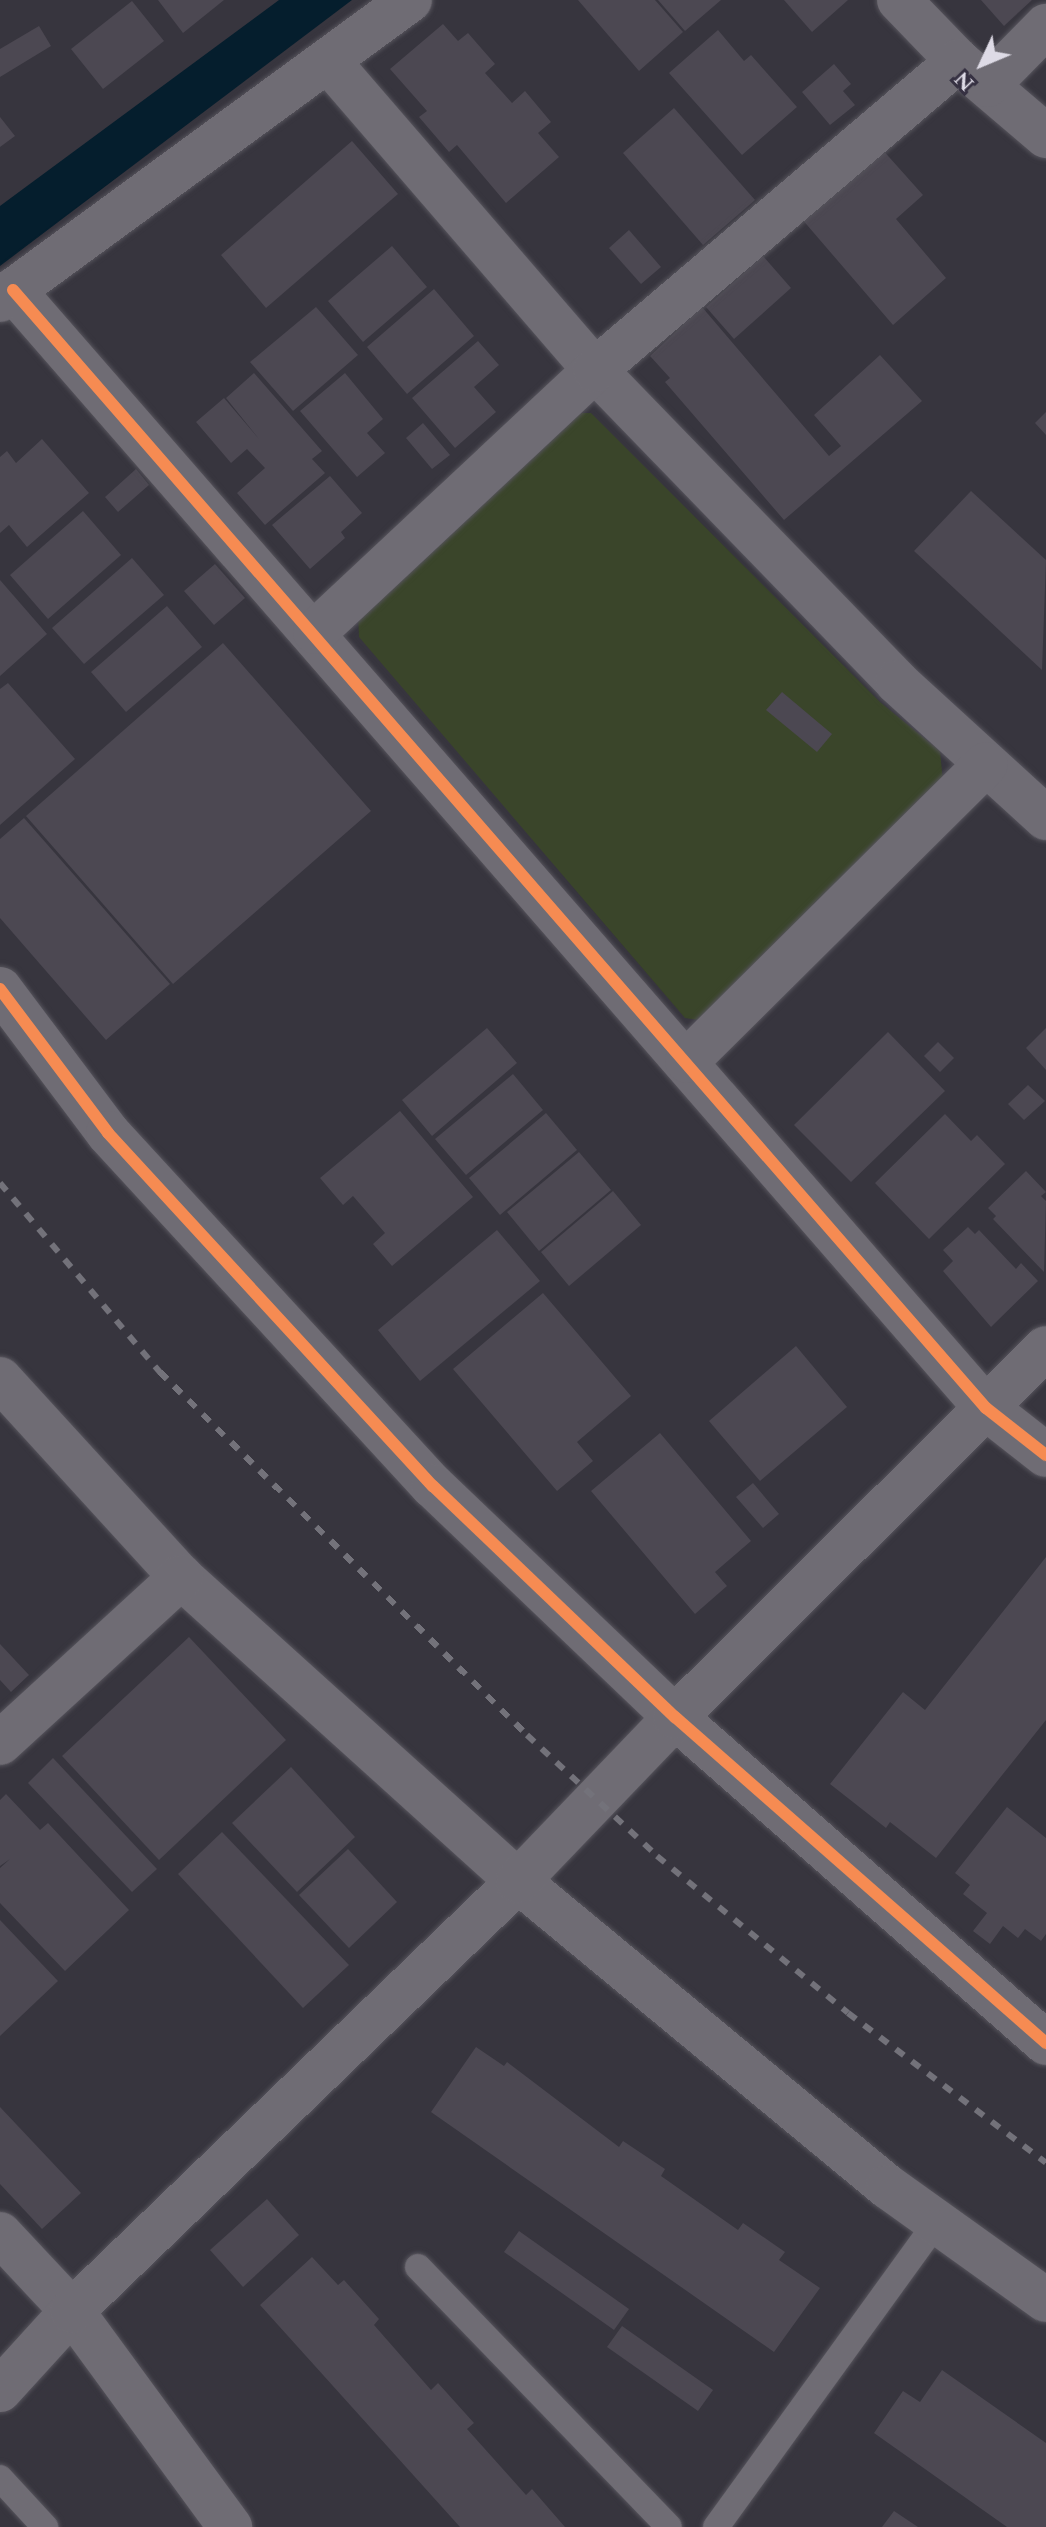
<!DOCTYPE html>
<html>
<head>
<meta charset="utf-8">
<style>
  body { margin:0 }
  #map { position:relative; width:1046px; height:2527px; overflow:hidden; background:#37353e; font-family:Spectral,serif }
  div>[style] { position:absolute }
  .green>* { inset:0; background:#3a452a }
  .water>* { inset:0; background:#051e2d }
  .building>* { inset:0; background:#4c4852 }
  .roads { filter:drop-shadow(0 0 2px #55535b) drop-shadow(0 0 2px #55535b) }
  .service>* { height:26px; margin:-13px; padding:0 13px; transform-origin:13px; border-radius:13px; background:#6f6c74 }
  .minor>* { height:44px; margin:-22px; padding:0 22px; transform-origin:22px; border-radius:22px; background:#6f6c74 }
  .tertiary>* { height:44px; margin:-22px; padding:0 22px; transform-origin:22px; border-radius:22px; background:#6f6c74 }
  .rail>* { height:6px; margin-top:-3px; transform-origin:0; background:repeating-linear-gradient(90deg,#73727a 0 10px,transparent 0 20px) }
  .cycleway>* { height:12px; margin:-6px; padding:0 6px; transform-origin:6px; border-radius:6px; background:#f68b52 }
  span { translate:-50% -50%; white-space:nowrap; text-align:center; line-height:1.15; -webkit-text-stroke:6px #363142; paint-order:stroke }
  .north { position:absolute; left:942px; top:24px; width:80px; height:80px; -webkit-text-stroke:6px #363142; paint-order:stroke; rotate:226deg; font-size:22px; font-weight:700; line-height:32px; text-align:center; color:#dedbe6 }
  .north::after { content:''; display:block; margin:auto; width:28px; height:36px; background:#dedbe6; clip-path:polygon(50% 0,100% 100%,50% 72%,0 100%) }
</style>
</head>
<body>
<div id="map">
  <div class="green">
    <div style="clip-path:polygon(576px 413px,591px 413px,880px 702px,940px 751px,943px 781px,705px 1021px,685px 1018px,359px 637px,358px 614px)"></div>
  </div>
  <div class="water">
    <div style="clip-path:polygon(279px 0,352px 0,0 266px,0 206px)"></div>
  </div>
  <div class="building">
    <div style="clip-path:polygon(158px 0,224px 0,183px 33px)"></div>
    <div style="clip-path:polygon(578px 0,655px 0,683px 32px,639px 71px)"></div>
    <div style="clip-path:polygon(658px 0,721px 0,685px 31px)"></div>
    <div style="clip-path:polygon(784px 0,848px 0,812px 32px)"></div>
    <div style="clip-path:polygon(981px 0,1032px 0,1004px 26px)"></div>
    <div style="clip-path:polygon(132px 1px,164px 41px,103px 89px,71px 49px)"></div>
    <div style="clip-path:polygon(443px 24px,458px 41px,468px 33px,495px 64px,485px 73px,512px 103px,525px 91px,551px 122px,538px 133px,559px 157px,506px 203px,457px 145px,449px 152px,419px 117px,427px 111px,390px 69px)"></div>
    <div style="clip-path:polygon(39px 26px,51px 46px,0 77px,0 49px)"></div>
    <div style="clip-path:polygon(718px 30px,744px 61px,751px 55px,797px 107px,742px 155px,669px 73px)"></div>
    <div style="clip-path:polygon(834px 64px,851px 84px,843px 91px,855px 105px,830px 125px,802px 92px)"></div>
    <div style="clip-path:polygon(674px 108px,755px 200px,703px 245px,623px 153px)"></div>
    <div style="clip-path:polygon(0 117px,15px 136px,0 147px)"></div>
    <div style="clip-path:polygon(352px 141px,398px 194px,266px 308px,221px 255px)"></div>
    <div style="clip-path:polygon(881px 148px,923px 195px,896px 219px,946px 278px,893px 325px,801px 218px)"></div>
    <div style="clip-path:polygon(629px 230px,661px 267px,641px 284px,609px 248px)"></div>
    <div style="clip-path:polygon(392px 246px,427px 287px,363px 342px,328px 301px)"></div>
    <div style="clip-path:polygon(763px 256px,791px 288px,734px 339px,706px 307px)"></div>
    <div style="clip-path:polygon(434px 289px,474px 336px,407px 394px,367px 347px)"></div>
    <div style="clip-path:polygon(316px 307px,358px 355px,293px 411px,250px 362px)"></div>
    <div style="clip-path:polygon(702px 307px,829px 456px,841px 446px,814px 415px,880px 355px,922px 401px,784px 520px,665px 382px,670px 378px,650px 356px)"></div>
    <div style="clip-path:polygon(478px 341px,499px 365px,474px 387px,496px 412px,455px 448px,412px 398px)"></div>
    <div style="clip-path:polygon(254px 373px,322px 451px,312px 459px,325px 473px,265px 525px,237px 493px,265px 468px,247px 449px,231px 463px,196px 422px,224px 398px,259px 439px,226px 398px)"></div>
    <div style="clip-path:polygon(345px 373px,383px 419px,367px 433px,385px 453px,357px 477px,300px 411px)"></div>
    <div style="clip-path:polygon(1046px 412px,1046px 435px,1035px 423px)"></div>
    <div style="clip-path:polygon(423px 423px,450px 455px,432px 469px,406px 438px)"></div>
    <div style="clip-path:polygon(42px 439px,89px 493px,27px 547px,9px 525px,0 533px,0 457px,7px 451px,16px 463px)"></div>
    <div style="clip-path:polygon(136px 469px,149px 485px,118px 512px,105px 497px)"></div>
    <div style="clip-path:polygon(330px 476px,362px 513px,341px 532px,345px 538px,310px 569px,272px 525px)"></div>
    <div style="clip-path:polygon(971px 491px,1046px 560px,1042px 670px,914px 551px)"></div>
    <div style="clip-path:polygon(83px 511px,121px 555px,48px 619px,10px 575px)"></div>
    <div style="clip-path:polygon(132px 558px,164px 595px,84px 664px,52px 628px)"></div>
    <div style="clip-path:polygon(215px 564px,245px 598px,214px 625px,184px 591px)"></div>
    <div style="clip-path:polygon(0 580px,47px 634px,0 676px)"></div>
    <div style="clip-path:polygon(167px 606px,202px 647px,126px 712px,91px 672px)"></div>
    <div style="clip-path:polygon(223px 643px,371px 811px,173px 984px,26px 816px)"></div>
    <div style="clip-path:polygon(8px 683px,75px 759px,0 825px,0 689px)"></div>
    <div style="clip-path:polygon(782px 692px,832px 734px,817px 752px,766px 710px)"></div>
    <div style="clip-path:polygon(24px 818px,170px 984px,106px 1040px,0 918px,0 839px)"></div>
    <div style="clip-path:polygon(487px 1028px,517px 1063px,432px 1136px,402px 1100px)"></div>
    <div style="clip-path:polygon(1046px 1028px,1046px 1070px,1026px 1048px)"></div>
    <div style="clip-path:polygon(888px 1032px,945px 1091px,851px 1182px,794px 1125px)"></div>
    <div style="clip-path:polygon(938px 1042px,954px 1058px,940px 1072px,924px 1056px)"></div>
    <div style="clip-path:polygon(513px 1074px,543px 1110px,466px 1175px,435px 1139px)"></div>
    <div style="clip-path:polygon(1028px 1085px,1045px 1101px,1024px 1120px,1008px 1104px)"></div>
    <div style="clip-path:polygon(400px 1111px,473px 1197px,392px 1266px,373px 1244px,385px 1233px,353px 1196px,343px 1205px,320px 1178px)"></div>
    <div style="clip-path:polygon(546px 1113px,577px 1150px,500px 1215px,469px 1178px)"></div>
    <div style="clip-path:polygon(945px 1114px,971px 1141px,977px 1135px,1005px 1164px,929px 1239px,875px 1183px)"></div>
    <div style="clip-path:polygon(579px 1152px,611px 1190px,539px 1251px,507px 1212px)"></div>
    <div style="clip-path:polygon(1026px 1171px,1046px 1192px,1041px 1196px,1046px 1201px,1044px 1272px,993px 1219px,996px 1216px,988px 1208px)"></div>
    <div style="clip-path:polygon(613px 1191px,641px 1225px,569px 1286px,541px 1252px)"></div>
    <div style="clip-path:polygon(968px 1227px,975px 1234px,979px 1230px,1016px 1269px,1021px 1263px,1038px 1281px,991px 1327px,943px 1271px,953px 1261px,943px 1250px)"></div>
    <div style="clip-path:polygon(497px 1230px,540px 1281px,420px 1381px,378px 1330px)"></div>
    <div style="clip-path:polygon(543px 1293px,631px 1396px,577px 1442px,593px 1461px,557px 1491px,453px 1369px)"></div>
    <div style="clip-path:polygon(796px 1346px,847px 1407px,760px 1481px,709px 1421px)"></div>
    <div style="clip-path:polygon(660px 1433px,751px 1541px,715px 1572px,727px 1586px,695px 1614px,591px 1491px)"></div>
    <div style="clip-path:polygon(753px 1483px,779px 1514px,763px 1528px,736px 1497px)"></div>
    <div style="clip-path:polygon(1046px 1557px,1046px 1720px,936px 1858px,890px 1822px,886px 1828px,830px 1784px,903px 1692px,925px 1710px)"></div>
    <div style="clip-path:polygon(189px 1637px,286px 1740px,159px 1860px,62px 1756px)"></div>
    <div style="clip-path:polygon(0 1644px,29px 1675px,11px 1692px,0 1680px)"></div>
    <div style="clip-path:polygon(53px 1758px,157px 1869px,132px 1892px,28px 1783px)"></div>
    <div style="clip-path:polygon(291px 1767px,355px 1837px,297px 1892px,232px 1823px)"></div>
    <div style="clip-path:polygon(6px 1794px,40px 1830px,48px 1823px,129px 1910px,65px 1971px,0 1903px,0 1868px,10px 1859px,0 1866px,0 1800px)"></div>
    <div style="clip-path:polygon(1007px 1807px,1046px 1838px,1046px 1934px,1041px 1941px,1025px 1929px,1018px 1938px,1003px 1926px,990px 1944px,973px 1931px,987px 1913px,963px 1894px,970px 1885px,955px 1873px)"></div>
    <div style="clip-path:polygon(222px 1832px,349px 1965px,303px 2008px,178px 1874px)"></div>
    <div style="clip-path:polygon(348px 1849px,397px 1902px,349px 1948px,299px 1895px)"></div>
    <div style="clip-path:polygon(0 1920px,58px 1981px,0 2036px)"></div>
    <div style="clip-path:polygon(476px 2047px,504px 2066px,507px 2062px,619px 2147px,623px 2141px,665px 2169px,661px 2176px,738px 2230px,743px 2223px,785px 2252px,779px 2260px,820px 2288px,774px 2352px,431px 2112px)"></div>
    <div style="clip-path:polygon(0 2107px,81px 2193px,42px 2229px,0 2184px)"></div>
    <div style="clip-path:polygon(267px 2199px,299px 2235px,243px 2287px,210px 2250px)"></div>
    <div style="clip-path:polygon(519px 2231px,629px 2309px,614px 2330px,504px 2252px)"></div>
    <div style="clip-path:polygon(312px 2257px,338px 2285px,344px 2280px,379px 2319px,374px 2325px,431px 2390px,438px 2383px,474px 2423px,467px 2429px,526px 2495px,532px 2489px,565px 2527px,460px 2527px,260px 2305px)"></div>
    <div style="clip-path:polygon(622px 2326px,713px 2390px,698px 2411px,607px 2347px)"></div>
    <div style="clip-path:polygon(942px 2370px,1046px 2443px,1046px 2527px,1007px 2527px,874px 2433px,903px 2391px,920px 2402px)"></div>
    <div style="clip-path:polygon(894px 2511px,918px 2527px,882px 2527px)"></div>
  </div>
  <div class="roads">
    <div class="service">
      <div style="left:418px;top:2267px;width:361px;rotate:46deg"></div>
      <div style="left:0;top:2478px;width:67px;rotate:47.4deg"></div>
      <div style="left:716px;top:2527px;width:377px;rotate:-54.1deg"></div>
    </div>
    <div class="minor">
      <div style="left:899px;top:0;width:85px;rotate:46deg"></div>
      <div style="left:958px;top:61px;width:116px;rotate:40.4deg"></div>
      <div style="left:329px;top:62px;width:407px;rotate:49.2deg"></div>
      <div style="left:595px;top:370px;width:434px;rotate:45.9deg"></div>
      <div style="left:897px;top:682px;width:202px;rotate:42.4deg"></div>
      <div style="left:988px;top:85px;width:83px;rotate:-45.5deg"></div>
      <div style="left:13px;top:290px;width:1482px;rotate:48.97deg"></div>
      <div style="left:986px;top:1408px;width:76px;rotate:38.1deg"></div>
      <div style="left:0;top:300px;width:508px;rotate:-36.19deg"></div>
      <div style="left:315px;top:632px;width:383px;rotate:-43.1deg"></div>
      <div style="left:595px;top:370px;width:477px;rotate:-40.4deg"></div>
      <div style="left:0;top:989px;width:180px;rotate:53.1deg"></div>
      <div style="left:108px;top:1133px;width:480px;rotate:47.4deg"></div>
      <div style="left:433px;top:1486px;width:335px;rotate:43.7deg"></div>
      <div style="left:675px;top:1717px;width:494px;rotate:41.3deg"></div>
      <div style="left:687px;top:1061px;width:421px;rotate:-44.8deg"></div>
      <div style="left:0;top:1379px;width:268px;rotate:47.6deg"></div>
      <div style="left:181px;top:1577px;width:454px;rotate:42.1deg"></div>
      <div style="left:518px;top:1881px;width:480px;rotate:39.6deg"></div>
      <div style="left:888px;top:2187px;width:194px;rotate:35.6deg"></div>
      <div style="left:0;top:1743px;width:246px;rotate:-42.5deg"></div>
      <div style="left:0;top:2234px;width:105px;rotate:46.9deg"></div>
      <div style="left:72px;top:2311px;width:268px;rotate:53.8deg"></div>
    </div>
    <div class="tertiary">
      <div style="left:0;top:2390px;width:107px;rotate:-47.7deg"></div>
      <div style="left:72px;top:2311px;width:620px;rotate:-43.95deg"></div>
      <div style="left:518px;top:1881px;width:227px;rotate:-46.2deg"></div>
      <div style="left:675px;top:1717px;width:523px;rotate:-44.85deg"></div>
    </div>
  </div>
  <div class="rail">
    <div style="left:0;top:1183px;width:248px;rotate:49.8deg"></div>
    <div style="left:160px;top:1372px;width:516px;rotate:44.69deg"></div>
    <div style="left:527px;top:1735px;width:178px;rotate:42.9deg"></div>
    <div style="left:657px;top:1856px;width:247px;rotate:39.4deg"></div>
    <div style="left:848px;top:2013px;width:248px;rotate:37.1deg"></div>
  </div>
  <div class="cycleway">
    <div style="left:13px;top:290px;width:1482px;rotate:48.97deg"></div>
    <div style="left:986px;top:1408px;width:76px;rotate:38.1deg"></div>
    <div style="left:0;top:989px;width:180px;rotate:53.1deg"></div>
    <div style="left:108px;top:1133px;width:480px;rotate:47.4deg"></div>
    <div style="left:433px;top:1486px;width:335px;rotate:43.7deg"></div>
    <div style="left:675px;top:1717px;width:494px;rotate:41.3deg"></div>
  </div>
  <div class="north">N</div>
</div>
</body>
</html>
